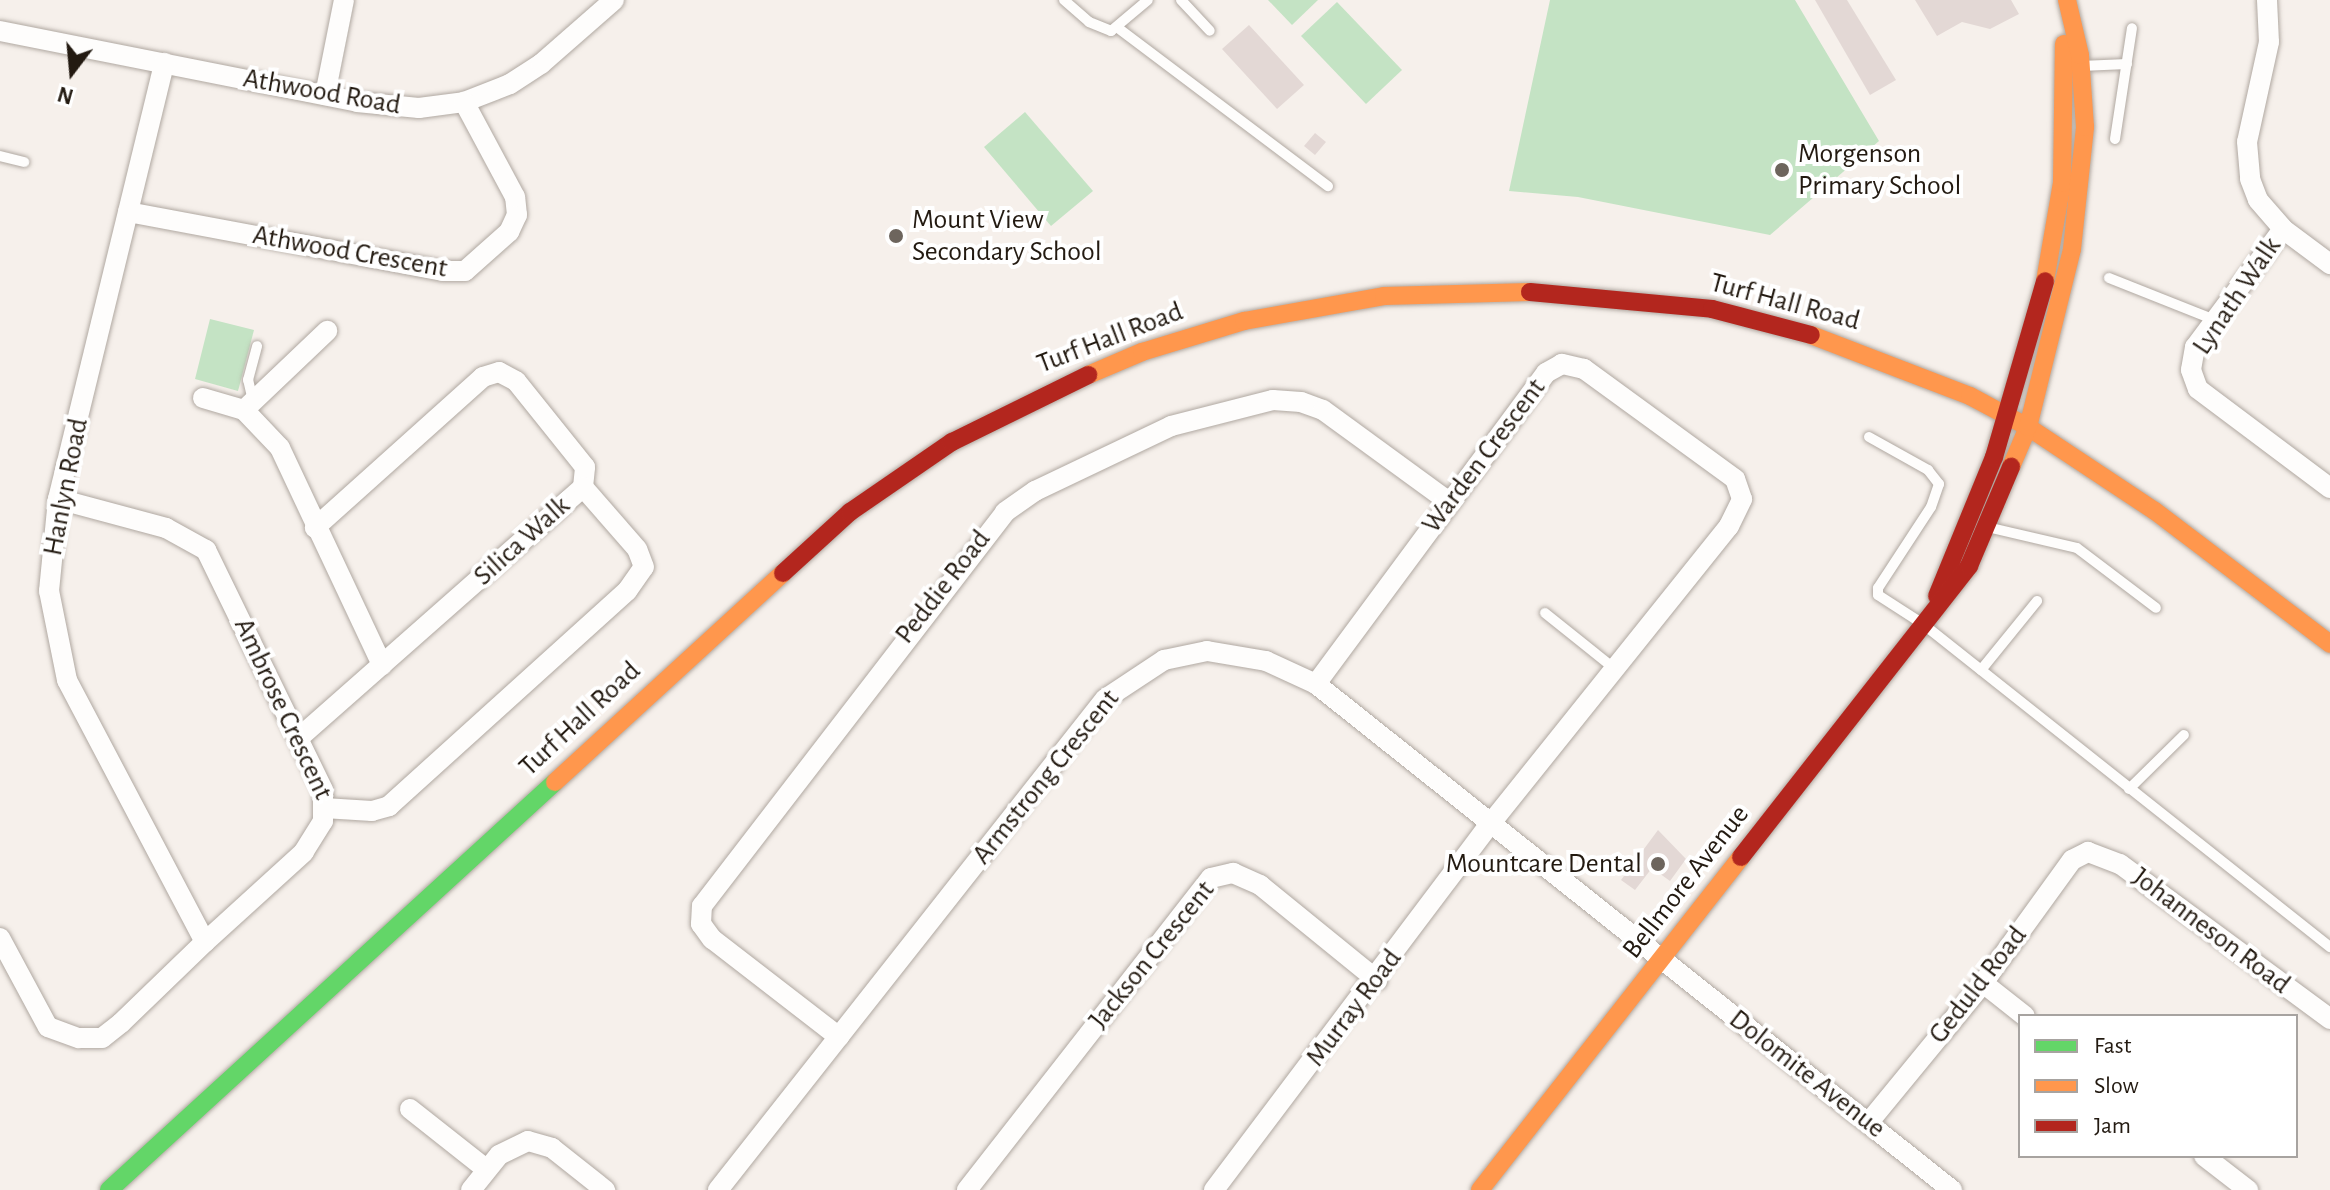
<!DOCTYPE html>
<html>
<head>
<meta charset="utf-8">
<style>
  body { margin:0 }
  #map { position:relative; width:2330px; height:1190px; overflow:hidden; background:#f6f0eb; font-family:"Alegreya Sans",sans-serif }
  div>[style] { position:absolute }
  .green>* { inset:0; background:#c4e3c4 }
  .building>* { inset:0; background:#e3d8d5 }
  .roads { filter:drop-shadow(0 0 2px #b0a8a1) drop-shadow(0 0 2px #b0a8a1) }
  .lane>* { height:10px; margin:-5px; padding:0 5px; transform-origin:5px; border-radius:5px; background:#fefdfc }
  .street>* { height:20px; margin:-10px; padding:0 10px; transform-origin:10px; border-radius:10px; background:#fefdfc }
  .fast>* { height:18px; margin:-9px; padding:0 9px; transform-origin:9px; border-radius:9px; background:#63d668 }
  .slow>* { height:18px; margin:-9px; padding:0 9px; transform-origin:9px; border-radius:9px; background:#ff974d }
  .jam>* { height:18px; margin:-9px; padding:0 9px; transform-origin:9px; border-radius:9px; background:#b3261e }
  .dots>* { width:22px; height:22px; translate:-50% -50%; box-sizing:border-box; border:4px solid #fff; border-radius:50% }
  span { translate:-50% -50%; white-space:nowrap; text-align:center; line-height:1.15; -webkit-text-stroke:8px #fff; paint-order:stroke }
  .street-label { font-size:28px; color:#231a11 }
  .poi-label { font-size:28px; color:#231a11 }
  .left { translate:0 -50%; text-align:left }
  .right { translate:-100% -50%; text-align:right }
  .legend { position:absolute; left:2018px; top:1014px; width:280px; height:144px; box-sizing:border-box; background:#fff; border:2px solid #a7a3a0; margin:0; padding:10px 14px; list-style:none; font-size:24px; color:#231a11 }
  .legend li { display:flex; align-items:center; gap:16px; height:40px }
  .legend b { width:40px; border:2px solid #a7a3a0 }
  .north { position:absolute; left:32px; top:32px; width:80px; height:80px; -webkit-text-stroke:6px #fff; paint-order:stroke; rotate:196deg; font-size:22px; font-weight:700; line-height:32px; text-align:center; color:#231a11 }
  .north::after { content:''; display:block; margin:auto; width:28px; height:36px; background:#231a11; clip-path:polygon(50% 0,100% 100%,50% 72%,0 100%) }
</style>
</head>
<body>
<div id="map">
  <div class="green">
    <div style="clip-path:polygon(1268px 0,1318px 0,1292px 25px)"></div>
    <div style="clip-path:polygon(1550px 0,1795px 0,1879px 141px,1770px 235px,1578px 197px,1509px 191px)"></div>
    <div style="clip-path:polygon(1337px 2px,1402px 70px,1366px 104px,1301px 36px)"></div>
    <div style="clip-path:polygon(1025px 112px,1093px 191px,1051px 226px,984px 147px)"></div>
    <div style="clip-path:polygon(210px 319px,254px 330px,238px 391px,195px 379px)"></div>
  </div>
  <div class="building">
    <div style="clip-path:polygon(1815px 0,1847px 0,1896px 80px,1870px 95px)"></div>
    <div style="clip-path:polygon(1915px 0,2011px 0,2019px 14px,1990px 29px,1962px 22px,1937px 36px)"></div>
    <div style="clip-path:polygon(1249px 25px,1304px 85px,1277px 109px,1222px 49px)"></div>
    <div style="clip-path:polygon(1315px 133px,1326px 142px,1315px 155px,1304px 146px)"></div>
    <div style="clip-path:polygon(1658px 830px,1686px 859px,1670px 881px,1652px 868px,1635px 890px,1621px 880px)"></div>
  </div>
  <div class="roads">
    <div class="lane">
      <div style="left:1064px;top:0;width:33px;rotate:41deg"></div>
      <div style="left:1089px;top:22px;width:24px;rotate:22deg"></div>
      <div style="left:1111px;top:31px;width:48px;rotate:-40deg"></div>
      <div style="left:1181px;top:0;width:42px;rotate:46.9deg"></div>
      <div style="left:1118px;top:28px;width:263px;rotate:37deg"></div>
      <div style="left:2081px;top:66px;width:46px;rotate:-2.5deg"></div>
      <div style="left:2115px;top:139px;width:112px;rotate:-81.3deg"></div>
      <div style="left:0;top:156px;width:25px;rotate:14deg"></div>
      <div style="left:2109px;top:278px;width:114px;rotate:21.6deg"></div>
      <div style="left:253px;top:401px;width:22px;rotate:-103deg"></div>
      <div style="left:248px;top:380px;width:35px;rotate:-75deg"></div>
      <div style="left:1869px;top:437px;width:68px;rotate:29.2deg"></div>
      <div style="left:1928px;top:470px;width:18px;rotate:52deg"></div>
      <div style="left:1939px;top:484px;width:24px;rotate:109deg"></div>
      <div style="left:1931px;top:507px;width:97px;rotate:123.2deg"></div>
      <div style="left:1878px;top:588px;width:7px;rotate:90deg"></div>
      <div style="left:1878px;top:595px;width:54px;rotate:32.8deg"></div>
      <div style="left:1923px;top:624px;width:520px;rotate:38.44deg"></div>
      <div style="left:1987px;top:527px;width:92px;rotate:13.1deg"></div>
      <div style="left:2077px;top:548px;width:99px;rotate:37.2deg"></div>
      <div style="left:1545px;top:613px;width:90px;rotate:38.7deg"></div>
      <div style="left:1981px;top:670px;width:89px;rotate:-50.9deg"></div>
      <div style="left:2129px;top:789px;width:77px;rotate:-44.5deg"></div>
    </div>
    <div class="street">
      <div style="left:2267px;top:0;width:42px;rotate:87.3deg"></div>
      <div style="left:2269px;top:42px;width:102px;rotate:102.4deg"></div>
      <div style="left:2247px;top:142px;width:37px;rotate:85deg"></div>
      <div style="left:2250px;top:179px;width:22px;rotate:69deg"></div>
      <div style="left:2258px;top:200px;width:38px;rotate:49deg"></div>
      <div style="left:2283px;top:229px;width:59px;rotate:36.7deg"></div>
      <div style="left:0;top:31px;width:364px;rotate:11.2deg"></div>
      <div style="left:357px;top:102px;width:62px;rotate:5.5deg"></div>
      <div style="left:419px;top:108px;width:45px;rotate:-7.6deg"></div>
      <div style="left:464px;top:102px;width:49px;rotate:-21.4deg"></div>
      <div style="left:510px;top:84px;width:37px;rotate:-33deg"></div>
      <div style="left:541px;top:64px;width:97px;rotate:-41.2deg"></div>
      <div style="left:325px;top:95px;width:97px;rotate:-78.7deg"></div>
      <div style="left:128px;top:212px;width:319px;rotate:10.6deg"></div>
      <div style="left:442px;top:271px;width:23px"></div>
      <div style="left:465px;top:271px;width:59px;rotate:-41.6deg"></div>
      <div style="left:509px;top:232px;width:19px;rotate:-65deg"></div>
      <div style="left:517px;top:215px;width:18px;rotate:-96deg"></div>
      <div style="left:515px;top:197px;width:108px;rotate:-118.2deg"></div>
      <div style="left:2283px;top:229px;width:147px;rotate:126.7deg"></div>
      <div style="left:2195px;top:347px;width:23px;rotate:100deg"></div>
      <div style="left:2191px;top:370px;width:20px;rotate:70deg"></div>
      <div style="left:2198px;top:389px;width:165px;rotate:36.9deg"></div>
      <div style="left:203px;top:398px;width:43px;rotate:16.3deg"></div>
      <div style="left:244px;top:410px;width:52px;rotate:46.5deg"></div>
      <div style="left:280px;top:448px;width:240px;rotate:64.8deg"></div>
      <div style="left:244px;top:410px;width:115px;rotate:-43.6deg"></div>
      <div style="left:58px;top:499px;width:112px;rotate:15deg"></div>
      <div style="left:166px;top:528px;width:46px;rotate:28.8deg"></div>
      <div style="left:206px;top:550px;width:267px;rotate:64deg"></div>
      <div style="left:323px;top:790px;width:31px;rotate:90deg"></div>
      <div style="left:323px;top:821px;width:36px;rotate:122deg"></div>
      <div style="left:304px;top:852px;width:134px;rotate:137.7deg"></div>
      <div style="left:205px;top:942px;width:296px;rotate:-117.8deg"></div>
      <div style="left:67px;top:680px;width:91px;rotate:-101.4deg"></div>
      <div style="left:49px;top:591px;width:92px;rotate:-84.4deg"></div>
      <div style="left:58px;top:499px;width:449px;rotate:-76.3deg"></div>
      <div style="left:301px;top:736px;width:376px;rotate:-41.4deg"></div>
      <div style="left:583px;top:487px;width:20px;rotate:-84deg"></div>
      <div style="left:585px;top:467px;width:110px;rotate:-128.7deg"></div>
      <div style="left:516px;top:381px;width:19px;rotate:-152deg"></div>
      <div style="left:499px;top:372px;width:17px;rotate:163deg"></div>
      <div style="left:483px;top:377px;width:226px;rotate:138.1deg"></div>
      <div style="left:324px;top:808px;width:48px;rotate:3.6deg"></div>
      <div style="left:372px;top:811px;width:18px;rotate:-16deg"></div>
      <div style="left:389px;top:806px;width:321px;rotate:-42.1deg"></div>
      <div style="left:627px;top:591px;width:29px;rotate:-55deg"></div>
      <div style="left:644px;top:567px;width:19px;rotate:-111deg"></div>
      <div style="left:637px;top:549px;width:82px;rotate:-131.1deg"></div>
      <div style="left:0;top:938px;width:101px;rotate:61.7deg"></div>
      <div style="left:48px;top:1027px;width:33px;rotate:20deg"></div>
      <div style="left:79px;top:1038px;width:23px"></div>
      <div style="left:102px;top:1038px;width:24px;rotate:-38deg"></div>
      <div style="left:121px;top:1023px;width:117px;rotate:-44deg"></div>
      <div style="left:1983px;top:983px;width:53px;rotate:38.2deg"></div>
      <div style="left:839px;top:1037px;width:160px;rotate:-142.3deg"></div>
      <div style="left:712px;top:939px;width:19px;rotate:-126deg"></div>
      <div style="left:701px;top:924px;width:18px;rotate:-87deg"></div>
      <div style="left:702px;top:906px;width:497px;rotate:-52.4deg"></div>
      <div style="left:1005px;top:512px;width:37px;rotate:-35deg"></div>
      <div style="left:1035px;top:491px;width:151px;rotate:-25.5deg"></div>
      <div style="left:1171px;top:426px;width:105px;rotate:-14.3deg"></div>
      <div style="left:1273px;top:400px;width:28px;rotate:4deg"></div>
      <div style="left:1301px;top:402px;width:23px;rotate:20deg"></div>
      <div style="left:1323px;top:410px;width:155px;rotate:36.1deg"></div>
      <div style="left:410px;top:1109px;width:97px;rotate:38.3deg"></div>
      <div style="left:1869px;top:1122px;width:180px;rotate:-50.6deg"></div>
      <div style="left:1983px;top:983px;width:152px;rotate:-54.1deg"></div>
      <div style="left:2072px;top:860px;width:18px;rotate:-27deg"></div>
      <div style="left:2088px;top:852px;width:34px;rotate:21deg"></div>
      <div style="left:2120px;top:864px;width:261px;rotate:36.4deg"></div>
      <div style="left:2204px;top:1156px;width:56px;rotate:37.7deg"></div>
      <div style="left:471px;top:1190px;width:45px;rotate:-51.3deg"></div>
      <div style="left:499px;top:1155px;width:32px;rotate:-26deg"></div>
      <div style="left:528px;top:1141px;width:25px;rotate:16deg"></div>
      <div style="left:552px;top:1148px;width:68px;rotate:38.4deg"></div>
      <div style="left:718px;top:1190px;width:625px;rotate:-51.76deg"></div>
      <div style="left:1105px;top:699px;width:71px;rotate:-33.5deg"></div>
      <div style="left:1164px;top:660px;width:44px;rotate:-11.8deg"></div>
      <div style="left:1207px;top:651px;width:60px;rotate:9.6deg"></div>
      <div style="left:1266px;top:661px;width:55px;rotate:24.7deg"></div>
      <div style="left:1316px;top:684px;width:813px;rotate:38.51deg"></div>
      <div style="left:967px;top:1190px;width:396px;rotate:-52deg"></div>
      <div style="left:1211px;top:878px;width:23px;rotate:-13deg"></div>
      <div style="left:1233px;top:873px;width:30px;rotate:24deg"></div>
      <div style="left:1260px;top:885px;width:151px;rotate:39.1deg"></div>
      <div style="left:1214px;top:1190px;width:460px;rotate:-53deg"></div>
      <div style="left:1491px;top:823px;width:381px;rotate:-51.3deg"></div>
      <div style="left:1729px;top:526px;width:30px;rotate:-64deg"></div>
      <div style="left:1742px;top:499px;width:21px;rotate:-109deg"></div>
      <div style="left:1735px;top:479px;width:187px;rotate:-143.9deg"></div>
      <div style="left:1584px;top:369px;width:23px;rotate:-167deg"></div>
      <div style="left:1562px;top:364px;width:18px;rotate:151deg"></div>
      <div style="left:1546px;top:373px;width:387px;rotate:126.5deg"></div>
    </div>
    <div class="fast">
      <div style="left:109px;top:1190px;width:604px;rotate:-42.45deg"></div>
    </div>
    <div class="slow">
      <div style="left:2045px;top:281px;width:99px;rotate:-80.2deg"></div>
      <div style="left:2062px;top:183px;width:139px;rotate:-89.2deg"></div>
      <div style="left:1811px;top:335px;width:170px;rotate:21deg"></div>
      <div style="left:1970px;top:396px;width:66px;rotate:28.1deg"></div>
      <div style="left:2028px;top:427px;width:152px;rotate:33.5deg"></div>
      <div style="left:2155px;top:511px;width:220px;rotate:37.2deg"></div>
      <div style="left:1088px;top:375px;width:59px;rotate:-23.1deg"></div>
      <div style="left:1142px;top:352px;width:107px;rotate:-16.9deg"></div>
      <div style="left:1244px;top:321px;width:142px;rotate:-10.1deg"></div>
      <div style="left:1384px;top:296px;width:146px;rotate:-1.6deg"></div>
      <div style="left:2011px;top:467px;width:43px;rotate:-67deg"></div>
      <div style="left:2028px;top:427px;width:183px;rotate:-76.1deg"></div>
      <div style="left:2072px;top:249px;width:123px;rotate:-83.9deg"></div>
      <div style="left:2085px;top:127px;width:72px;rotate:-94deg"></div>
      <div style="left:2080px;top:55px;width:57px;rotate:-103.3deg"></div>
      <div style="left:555px;top:782px;width:309px;rotate:-42.5deg"></div>
      <div style="left:1480px;top:1190px;width:423px;rotate:-51.9deg"></div>
    </div>
    <div class="jam">
      <div style="left:1530px;top:292px;width:183px;rotate:5.3deg"></div>
      <div style="left:1712px;top:309px;width:102px;rotate:14.7deg"></div>
      <div style="left:783px;top:573px;width:91px;rotate:-42.3deg"></div>
      <div style="left:850px;top:512px;width:124px;rotate:-34.5deg"></div>
      <div style="left:952px;top:442px;width:152px;rotate:-26.2deg"></div>
      <div style="left:1937px;top:596px;width:150px;rotate:-67.7deg"></div>
      <div style="left:1994px;top:457px;width:183px;rotate:-73.8deg"></div>
      <div style="left:1741px;top:857px;width:370px;rotate:-51.9deg"></div>
      <div style="left:1969px;top:566px;width:108px;rotate:-67deg"></div>
    </div>
  </div>
  <div class="dots">
    <div style="left:1782px;top:170px;background:#6d655d"></div>
    <div style="left:896px;top:236px;background:#6d655d"></div>
    <div style="left:1658px;top:864px;background:#6d655d"></div>
  </div>
  <div class="street-label">
    <span style="left:322px;top:92px;rotate:10deg">Athwood Road</span>
    <span style="left:350px;top:252px;rotate:10deg">Athwood Crescent</span>
    <span style="left:2237px;top:296px;rotate:-56deg">Lynath Walk</span>
    <span style="left:1785px;top:302px;rotate:15deg">Turf Hall Road</span>
    <span style="left:1110px;top:338px;rotate:-21deg">Turf Hall Road</span>
    <span style="left:1484px;top:456px;rotate:-53deg">Warden Crescent</span>
    <span style="left:66px;top:487px;rotate:-79deg">Hanlyn Road</span>
    <span style="left:522px;top:541px;rotate:-42deg">Silica Walk</span>
    <span style="left:943px;top:587px;rotate:-52deg">Peddie Road</span>
    <span style="left:283px;top:709px;rotate:65deg">Ambrose Crescent</span>
    <span style="left:580px;top:719px;rotate:-43deg">Turf Hall Road</span>
    <span style="left:1046px;top:777px;rotate:-51deg">Armstrong Crescent</span>
    <span style="left:1686px;top:882px;rotate:-52deg">Bellmore Avenue</span>
    <span style="left:2211px;top:931px;rotate:37deg">Johanneson Road</span>
    <span style="left:1152px;top:955px;rotate:-51deg">Jackson Crescent</span>
    <span style="left:1978px;top:985px;rotate:-52deg">Geduld Road</span>
    <span style="left:1354px;top:1008px;rotate:-53deg">Murray Road</span>
    <span style="left:1807px;top:1074px;rotate:38deg">Dolomite Avenue</span>
  </div>
  <div class="poi-label">
    <span class="left" style="left:1798px;top:170px">Morgenson<br>Primary School</span>
    <span class="left" style="left:912px;top:236px">Mount View<br>Secondary School</span>
    <span class="right" style="left:1642px;top:864px">Mountcare Dental</span>
  </div>
  <ul class="legend">
  <li><b style="height:10px;background:#63d668"></b>Fast</li>
  <li><b style="height:10px;background:#ff974d"></b>Slow</li>
  <li><b style="height:10px;background:#b3261e"></b>Jam</li>
  </ul>
  <div class="north">N</div>
</div>
</body>
</html>
